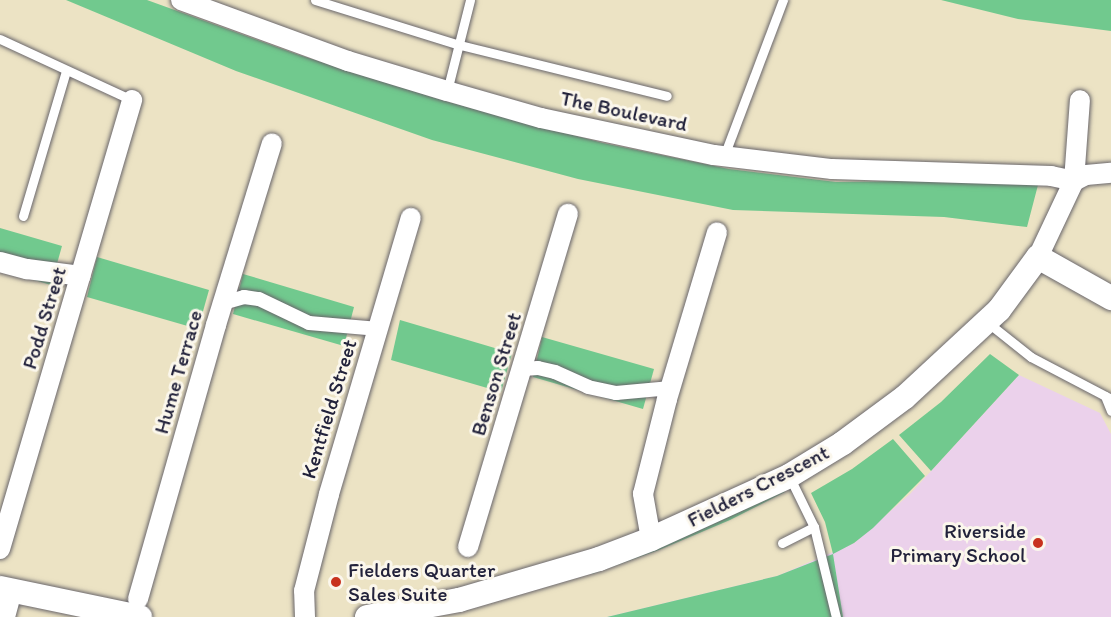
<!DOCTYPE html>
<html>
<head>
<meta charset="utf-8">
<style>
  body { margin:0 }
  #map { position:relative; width:1111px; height:617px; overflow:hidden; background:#ece3c4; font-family:Itim,sans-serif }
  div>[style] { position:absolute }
  .built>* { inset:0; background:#ebd1eb }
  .green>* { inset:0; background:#71c98e }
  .roads { filter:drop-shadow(0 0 2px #69666b) drop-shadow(0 0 2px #69666b) }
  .service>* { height:9px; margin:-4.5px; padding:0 4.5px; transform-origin:4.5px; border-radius:4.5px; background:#fff }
  .pedestrian>* { height:14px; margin:-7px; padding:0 7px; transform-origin:7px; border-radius:7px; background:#fff }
  .minor>* { height:20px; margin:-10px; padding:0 10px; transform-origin:10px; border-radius:10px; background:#fff }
  .tertiary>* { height:24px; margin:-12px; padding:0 12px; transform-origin:12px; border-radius:12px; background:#fff }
  .dots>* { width:16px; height:16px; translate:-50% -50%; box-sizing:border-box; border:3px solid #fbf7ec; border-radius:50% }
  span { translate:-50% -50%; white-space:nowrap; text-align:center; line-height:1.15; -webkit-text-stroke:6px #fbf7ec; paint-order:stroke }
  .street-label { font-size:21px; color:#22223b }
  .poi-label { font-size:21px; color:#22223b }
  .right { translate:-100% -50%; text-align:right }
  .left { translate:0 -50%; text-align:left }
</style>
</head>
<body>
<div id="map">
  <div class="built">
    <div style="clip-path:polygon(1019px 375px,1100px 413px,1111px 434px,1111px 617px,607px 617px,777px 576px,854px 543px,910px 494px)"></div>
  </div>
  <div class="green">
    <div style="clip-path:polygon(66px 0,147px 0,299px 55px,445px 101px,603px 143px,729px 169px,836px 182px,918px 181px,1038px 185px,1027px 227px,944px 217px,733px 210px,578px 179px,432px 140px,236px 71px)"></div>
    <div style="clip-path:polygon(941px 0,1111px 0,1111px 31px,1018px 19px)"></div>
    <div style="clip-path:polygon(0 228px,62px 246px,51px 285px,0 270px)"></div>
    <div style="clip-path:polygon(97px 257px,209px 290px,198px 329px,87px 297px)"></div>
    <div style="clip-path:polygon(243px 274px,354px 307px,344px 346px,233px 314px)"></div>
    <div style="clip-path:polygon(400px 320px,512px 353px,501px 392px,391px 360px)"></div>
    <div style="clip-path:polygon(542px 337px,654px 369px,643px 409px,533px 377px)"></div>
    <div style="clip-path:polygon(990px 354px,1019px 375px,931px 471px,899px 435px,941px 402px)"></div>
    <div style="clip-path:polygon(893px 439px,925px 476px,873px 528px,854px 543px,833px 554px,843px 617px,607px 617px,777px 576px,833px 554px,825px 522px,811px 493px,852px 469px)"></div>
    <div style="clip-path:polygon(782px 488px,785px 492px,730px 520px,659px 550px,592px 574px,590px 568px)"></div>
  </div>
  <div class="roads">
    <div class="service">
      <div style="left:315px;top:0;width:148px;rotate:17.3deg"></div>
      <div style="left:456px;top:44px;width:217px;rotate:13.8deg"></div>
      <div style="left:0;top:39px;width:145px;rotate:24.8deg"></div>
      <div style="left:447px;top:91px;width:94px;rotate:-75.8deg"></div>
      <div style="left:724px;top:156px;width:167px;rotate:-69.3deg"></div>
      <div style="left:23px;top:216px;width:151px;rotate:-73.5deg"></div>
      <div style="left:987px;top:322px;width:56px;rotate:38.5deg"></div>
      <div style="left:1031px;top:357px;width:90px;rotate:27.7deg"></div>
      <div style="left:1105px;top:396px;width:16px;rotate:68deg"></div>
      <div style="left:790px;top:478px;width:55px;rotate:63.9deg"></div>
      <div style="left:814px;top:527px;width:93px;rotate:76.3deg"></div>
      <div style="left:782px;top:543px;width:36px;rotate:-27deg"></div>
    </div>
    <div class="pedestrian">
      <div style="left:223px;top:303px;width:22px;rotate:-16deg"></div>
      <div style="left:244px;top:297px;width:15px;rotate:8deg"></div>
      <div style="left:259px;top:299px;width:55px;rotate:25.6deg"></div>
      <div style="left:309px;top:323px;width:70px;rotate:4.9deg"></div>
      <div style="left:523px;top:369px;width:15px;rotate:-4deg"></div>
      <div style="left:538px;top:368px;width:17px;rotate:13deg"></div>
      <div style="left:555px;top:372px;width:36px;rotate:24deg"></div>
      <div style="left:588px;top:387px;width:29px;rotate:12deg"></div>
      <div style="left:616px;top:393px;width:55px;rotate:-5.2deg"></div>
    </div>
    <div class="minor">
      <div style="left:181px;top:0;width:178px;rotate:20.1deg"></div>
      <div style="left:348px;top:61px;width:103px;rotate:16.9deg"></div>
      <div style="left:447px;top:91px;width:98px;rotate:16deg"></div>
      <div style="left:541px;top:118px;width:177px;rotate:12.1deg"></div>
      <div style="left:714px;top:155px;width:119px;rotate:6.8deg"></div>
      <div style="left:832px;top:169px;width:219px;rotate:1.8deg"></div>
      <div style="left:1051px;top:176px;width:24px;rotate:12deg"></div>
      <div style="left:1074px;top:181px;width:81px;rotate:-85.8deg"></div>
      <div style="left:1038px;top:257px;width:84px;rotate:-64.7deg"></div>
      <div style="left:1074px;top:181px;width:13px;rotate:-27deg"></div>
      <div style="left:1086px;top:175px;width:25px;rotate:-5deg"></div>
      <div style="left:0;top:262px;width:28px;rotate:15deg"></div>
      <div style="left:27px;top:269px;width:54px;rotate:7.4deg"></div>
      <div style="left:651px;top:539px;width:46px;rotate:-100.1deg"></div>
      <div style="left:643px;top:494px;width:98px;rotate:-75.8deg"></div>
      <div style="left:667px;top:399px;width:174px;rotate:-73.3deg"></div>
      <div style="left:468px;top:547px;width:348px;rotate:-73.3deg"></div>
      <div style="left:0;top:549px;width:468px;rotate:-73.6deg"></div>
      <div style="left:138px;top:599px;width:285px;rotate:-74.1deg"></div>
      <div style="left:216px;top:325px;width:190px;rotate:-72.9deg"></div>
      <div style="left:5px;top:617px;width:27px;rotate:-75deg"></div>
      <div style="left:305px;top:617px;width:26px;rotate:-92deg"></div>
      <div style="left:304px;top:591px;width:100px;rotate:-75.5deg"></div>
      <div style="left:329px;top:494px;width:288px;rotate:-73.5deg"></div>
    </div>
    <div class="tertiary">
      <div style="left:0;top:588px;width:143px;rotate:11.7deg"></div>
      <div style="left:367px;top:617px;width:94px;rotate:-10.5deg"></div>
      <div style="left:459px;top:600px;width:146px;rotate:-16.3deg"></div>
      <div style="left:599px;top:559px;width:56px;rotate:-21deg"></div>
      <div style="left:651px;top:539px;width:152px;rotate:-24.5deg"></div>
      <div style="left:789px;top:476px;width:63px;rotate:-31.4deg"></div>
      <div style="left:843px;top:443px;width:77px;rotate:-36.6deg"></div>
      <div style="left:905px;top:397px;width:128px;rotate:-42.8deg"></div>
      <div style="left:999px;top:310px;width:66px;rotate:-53.7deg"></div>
      <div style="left:1038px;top:257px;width:84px;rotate:29.3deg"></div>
    </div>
  </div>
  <div class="dots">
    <div style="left:1038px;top:543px;background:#c8321e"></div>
    <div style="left:336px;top:582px;background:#c8321e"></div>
  </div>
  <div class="street-label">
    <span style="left:624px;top:111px;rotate:12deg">The Boulevard</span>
    <span style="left:44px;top:318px;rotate:-73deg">Podd Street</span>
    <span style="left:178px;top:372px;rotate:-74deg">Hume Terrace</span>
    <span style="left:496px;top:374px;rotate:-73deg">Benson Street</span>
    <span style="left:329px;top:409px;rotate:-73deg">Kentfield Street</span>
    <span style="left:758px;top:486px;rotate:-27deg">Fielders Crescent</span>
  </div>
  <div class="poi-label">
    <span class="right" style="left:1026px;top:543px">Riverside<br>Primary School</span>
    <span class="left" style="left:348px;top:582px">Fielders Quarter<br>Sales Suite</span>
  </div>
</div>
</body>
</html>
